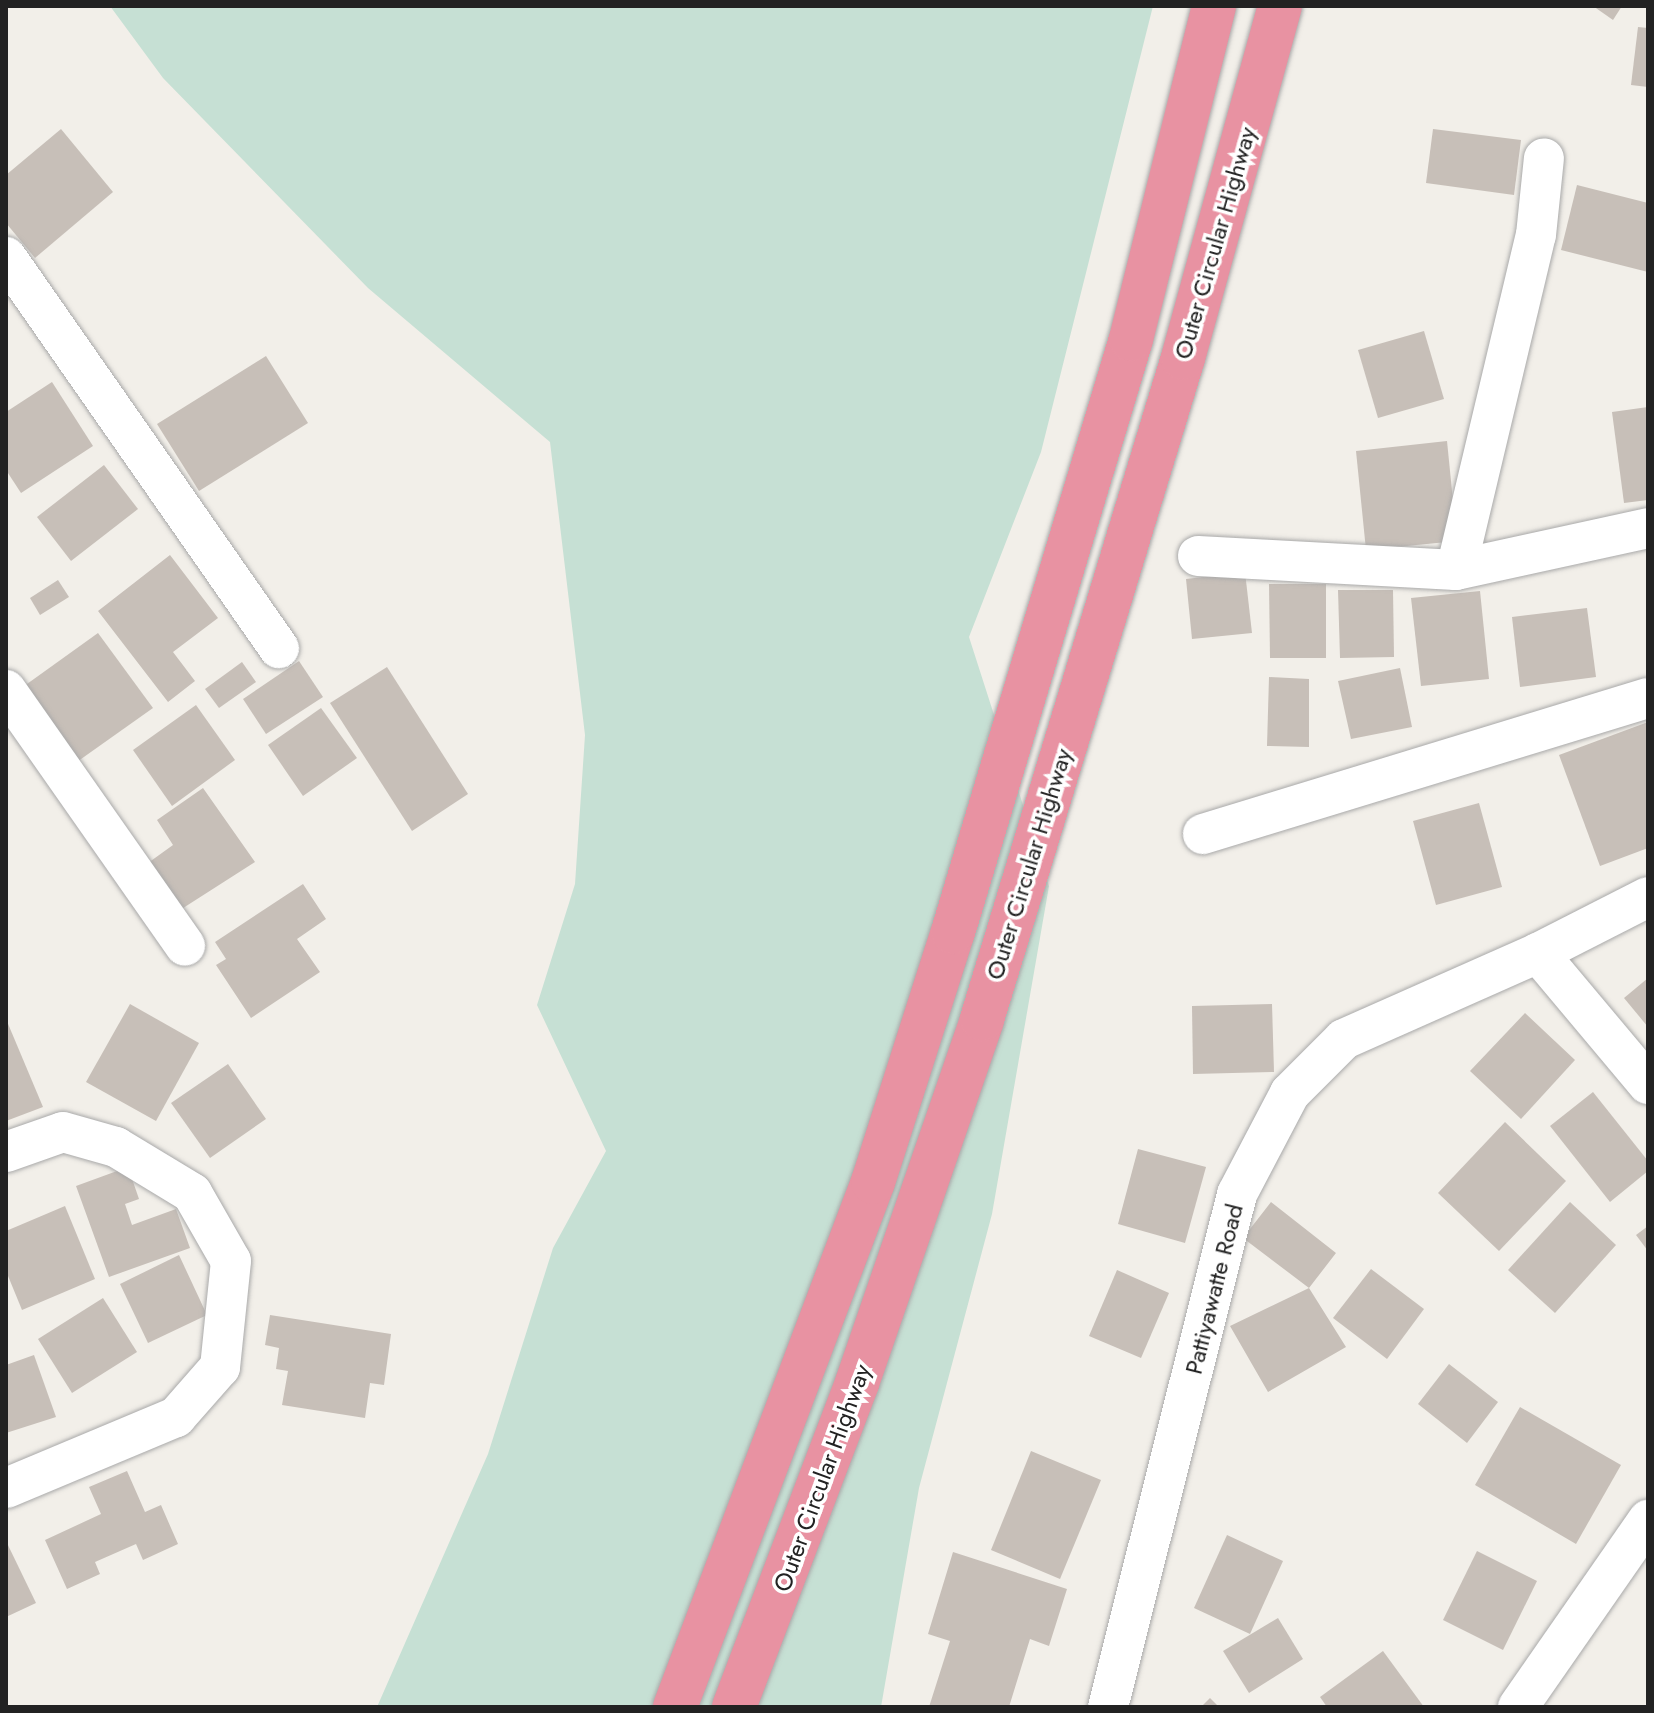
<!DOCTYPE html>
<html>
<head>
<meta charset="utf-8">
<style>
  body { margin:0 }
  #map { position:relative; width:1654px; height:1713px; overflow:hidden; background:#f2efe9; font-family:Jost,sans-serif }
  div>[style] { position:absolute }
  .wetland>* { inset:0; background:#c6e0d4 }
  .building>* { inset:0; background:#c7bfb8 }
  .roads { filter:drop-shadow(0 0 2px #a9a9a9) drop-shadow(0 0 2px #a9a9a9) }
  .minor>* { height:40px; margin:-20px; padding:0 20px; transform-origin:20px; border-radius:20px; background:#fff }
  .motorway>* { height:44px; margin:-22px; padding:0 22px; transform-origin:22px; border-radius:22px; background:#e892a2 }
  span { translate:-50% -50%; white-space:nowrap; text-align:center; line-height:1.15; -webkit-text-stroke:7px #fff; paint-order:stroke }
  .street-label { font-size:24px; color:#222 }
  .frame { position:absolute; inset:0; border:8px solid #222; pointer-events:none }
</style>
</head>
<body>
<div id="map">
  <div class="wetland">
    <div style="clip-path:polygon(110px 6px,1153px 6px,1041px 452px,969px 637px,1049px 886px,992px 1214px,919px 1488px,881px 1707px,377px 1707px,488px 1454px,553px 1248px,606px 1151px,537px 1005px,575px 884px,585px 735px,550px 442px,368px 288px,163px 78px)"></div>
  </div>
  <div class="building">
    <div style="clip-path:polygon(1593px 6px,1622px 6px,1613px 20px)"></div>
    <div style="clip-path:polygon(1638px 27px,1648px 28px,1648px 87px,1631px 85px)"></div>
    <div style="clip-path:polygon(61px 129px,113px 192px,35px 258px,6px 223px,6px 175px)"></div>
    <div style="clip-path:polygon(1433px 129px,1521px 140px,1514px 195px,1426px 183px)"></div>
    <div style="clip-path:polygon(1577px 185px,1648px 203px,1648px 272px,1561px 250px)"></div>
    <div style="clip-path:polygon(1424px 331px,1444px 399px,1378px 418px,1358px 350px)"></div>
    <div style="clip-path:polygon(266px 356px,308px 423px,199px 491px,157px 424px)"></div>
    <div style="clip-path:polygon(52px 382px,93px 446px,21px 493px,6px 470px,6px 412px)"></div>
    <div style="clip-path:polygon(1648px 407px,1648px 500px,1624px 503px,1612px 412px)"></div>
    <div style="clip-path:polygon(1447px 441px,1457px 541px,1366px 550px,1356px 451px)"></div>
    <div style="clip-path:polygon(104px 465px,138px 509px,71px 561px,37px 517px)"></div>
    <div style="clip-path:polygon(170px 555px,218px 618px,173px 652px,195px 681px,168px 702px,98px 611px)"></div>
    <div style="clip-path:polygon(1245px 572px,1252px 633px,1192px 639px,1186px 579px)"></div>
    <div style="clip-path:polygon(58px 580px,69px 597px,40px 615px,30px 598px)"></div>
    <div style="clip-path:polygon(1269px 584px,1326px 584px,1326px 658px,1270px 658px)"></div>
    <div style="clip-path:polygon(1338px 590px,1393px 590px,1394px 657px,1340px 658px)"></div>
    <div style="clip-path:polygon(1480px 591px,1489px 679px,1421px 686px,1411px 598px)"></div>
    <div style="clip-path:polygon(1587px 608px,1596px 677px,1520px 687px,1512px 617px)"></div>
    <div style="clip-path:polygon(98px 633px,153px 708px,74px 764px,20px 689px)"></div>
    <div style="clip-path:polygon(299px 661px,323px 697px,266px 734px,243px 699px)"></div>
    <div style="clip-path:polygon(242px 662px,256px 682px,219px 708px,205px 689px)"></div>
    <div style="clip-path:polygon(387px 667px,468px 794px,412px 831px,330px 703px)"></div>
    <div style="clip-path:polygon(1400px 668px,1412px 727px,1351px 739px,1338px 681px)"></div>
    <div style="clip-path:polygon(1269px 677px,1309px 679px,1309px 747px,1267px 746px)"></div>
    <div style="clip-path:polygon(196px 705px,235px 760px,172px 806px,133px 750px)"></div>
    <div style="clip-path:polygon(321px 708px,357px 758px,303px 796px,268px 745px)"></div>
    <div style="clip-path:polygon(1648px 722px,1648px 848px,1600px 866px,1559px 755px)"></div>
    <div style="clip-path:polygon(203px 788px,255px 862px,180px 910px,148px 863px,173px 845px,157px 820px)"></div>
    <div style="clip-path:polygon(1479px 803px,1502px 887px,1436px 905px,1413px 821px)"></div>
    <div style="clip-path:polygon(303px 884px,326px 919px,297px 939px,320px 972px,251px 1018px,216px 965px,226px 959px,215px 942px)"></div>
    <div style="clip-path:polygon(1648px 978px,1648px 1027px,1624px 998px)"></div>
    <div style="clip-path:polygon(130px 1004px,199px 1043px,156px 1121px,86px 1082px)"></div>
    <div style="clip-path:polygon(1272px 1004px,1274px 1072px,1193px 1074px,1192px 1006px)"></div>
    <div style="clip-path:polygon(1525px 1013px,1575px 1060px,1521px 1119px,1470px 1071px)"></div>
    <div style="clip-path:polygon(6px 1019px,43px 1107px,6px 1121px)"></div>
    <div style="clip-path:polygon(228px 1064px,266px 1119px,210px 1158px,171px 1103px)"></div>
    <div style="clip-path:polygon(1593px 1092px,1648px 1161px,1648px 1171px,1610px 1202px,1550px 1126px)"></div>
    <div style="clip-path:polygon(1505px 1122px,1566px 1181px,1499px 1251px,1438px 1193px)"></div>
    <div style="clip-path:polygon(1138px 1149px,1206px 1167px,1185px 1243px,1118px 1224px)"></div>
    <div style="clip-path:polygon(128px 1167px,139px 1199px,125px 1204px,132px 1225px,176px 1209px,190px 1248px,109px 1277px,76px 1186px)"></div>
    <div style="clip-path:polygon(1271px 1202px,1336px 1253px,1309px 1288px,1346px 1347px,1268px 1392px,1230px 1326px,1309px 1288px,1243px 1238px)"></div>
    <div style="clip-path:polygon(1570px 1202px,1616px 1245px,1555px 1313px,1508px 1270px)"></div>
    <div style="clip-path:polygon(65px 1206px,95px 1279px,22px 1310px,6px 1271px,6px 1231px)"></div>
    <div style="clip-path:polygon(1648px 1226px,1648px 1251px,1636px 1235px)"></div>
    <div style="clip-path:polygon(179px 1255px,207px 1315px,148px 1343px,120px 1284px)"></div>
    <div style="clip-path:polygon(1371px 1269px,1424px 1309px,1387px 1359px,1333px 1318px)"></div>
    <div style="clip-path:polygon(1117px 1270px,1169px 1293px,1141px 1358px,1089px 1336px)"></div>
    <div style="clip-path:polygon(103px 1298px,137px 1352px,72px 1393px,38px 1339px)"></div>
    <div style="clip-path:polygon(270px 1315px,391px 1334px,384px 1385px,370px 1383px,365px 1418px,282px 1405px,288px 1371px,276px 1369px,279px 1348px,265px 1345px)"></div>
    <div style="clip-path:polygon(34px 1355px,56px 1417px,6px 1433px,6px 1365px)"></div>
    <div style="clip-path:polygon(1449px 1364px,1498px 1402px,1467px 1443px,1418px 1404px)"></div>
    <div style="clip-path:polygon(1520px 1407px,1621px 1465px,1576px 1544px,1475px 1485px)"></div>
    <div style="clip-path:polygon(1031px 1451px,1101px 1480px,1060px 1579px,991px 1550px)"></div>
    <div style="clip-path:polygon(127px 1471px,145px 1512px,161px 1505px,178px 1544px,143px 1560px,136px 1544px,95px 1562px,100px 1574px,67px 1589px,45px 1540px,101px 1514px,89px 1487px)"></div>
    <div style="clip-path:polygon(1227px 1535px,1283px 1561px,1250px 1634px,1194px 1608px)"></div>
    <div style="clip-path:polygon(6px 1541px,36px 1603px,6px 1617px)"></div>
    <div style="clip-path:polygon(1477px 1551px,1537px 1581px,1503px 1650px,1443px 1620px)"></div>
    <div style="clip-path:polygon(953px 1552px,1067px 1589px,1049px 1646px,1030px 1639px,1009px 1707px,929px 1707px,950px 1641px,928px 1634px)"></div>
    <div style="clip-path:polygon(1278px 1618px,1303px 1659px,1249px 1693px,1223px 1651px)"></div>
    <div style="clip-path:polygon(1383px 1651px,1424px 1707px,1327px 1707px,1320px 1697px)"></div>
    <div style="clip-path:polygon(1210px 1698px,1219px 1707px,1201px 1707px)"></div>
  </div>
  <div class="roads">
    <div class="minor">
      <div style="left:6px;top:257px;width:477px;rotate:55.1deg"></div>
      <div style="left:1198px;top:556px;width:258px;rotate:3.1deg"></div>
      <div style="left:1456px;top:570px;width:197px;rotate:-12.3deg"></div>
      <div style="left:1456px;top:570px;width:344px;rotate:-76.6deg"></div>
      <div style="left:1536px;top:235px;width:77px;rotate:-84.1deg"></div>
      <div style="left:6px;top:690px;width:312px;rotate:55deg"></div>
      <div style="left:1203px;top:834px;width:465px;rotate:-17deg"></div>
      <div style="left:1538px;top:953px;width:171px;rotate:50deg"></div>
      <div style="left:6px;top:1152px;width:60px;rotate:-19.3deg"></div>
      <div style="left:63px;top:1132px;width:55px;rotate:15.8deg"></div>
      <div style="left:116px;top:1147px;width:89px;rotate:31.2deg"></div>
      <div style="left:192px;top:1193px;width:78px;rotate:60.2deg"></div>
      <div style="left:231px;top:1261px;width:107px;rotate:95.9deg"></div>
      <div style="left:220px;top:1367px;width:67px;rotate:131.3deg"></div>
      <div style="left:176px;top:1417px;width:184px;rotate:157.3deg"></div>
      <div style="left:1108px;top:1707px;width:529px;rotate:-75.88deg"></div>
      <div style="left:1237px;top:1194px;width:114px;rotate:-62.3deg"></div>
      <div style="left:1290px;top:1093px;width:76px;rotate:-45deg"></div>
      <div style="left:1344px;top:1039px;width:212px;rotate:-23.9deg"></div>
      <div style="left:1538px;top:953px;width:123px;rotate:-27deg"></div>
      <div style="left:1518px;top:1707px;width:228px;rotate:-55.2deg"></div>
    </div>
    <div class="motorway">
      <div style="left:675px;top:1707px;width:561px;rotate:-69.34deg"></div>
      <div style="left:873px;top:1182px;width:262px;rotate:-72.3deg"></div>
      <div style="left:953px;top:932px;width:619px;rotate:-73.29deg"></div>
      <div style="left:1131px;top:339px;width:343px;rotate:-76deg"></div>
      <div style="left:734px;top:1707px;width:347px;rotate:-69.2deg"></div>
      <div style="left:857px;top:1383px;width:385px;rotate:-71deg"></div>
      <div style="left:982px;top:1019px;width:691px;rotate:-73.09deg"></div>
      <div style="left:1183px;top:358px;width:365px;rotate:-74.6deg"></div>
    </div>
  </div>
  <div class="street-label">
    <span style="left:1215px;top:243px;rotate:-74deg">Outer Circular Highway</span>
    <span style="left:1029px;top:864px;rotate:-73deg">Outer Circular Highway</span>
    <span style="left:1214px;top:1289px;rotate:-76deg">Pattiyawatte Road</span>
    <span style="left:822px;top:1478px;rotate:-70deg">Outer Circular Highway</span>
  </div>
  <div class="frame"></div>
</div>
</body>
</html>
